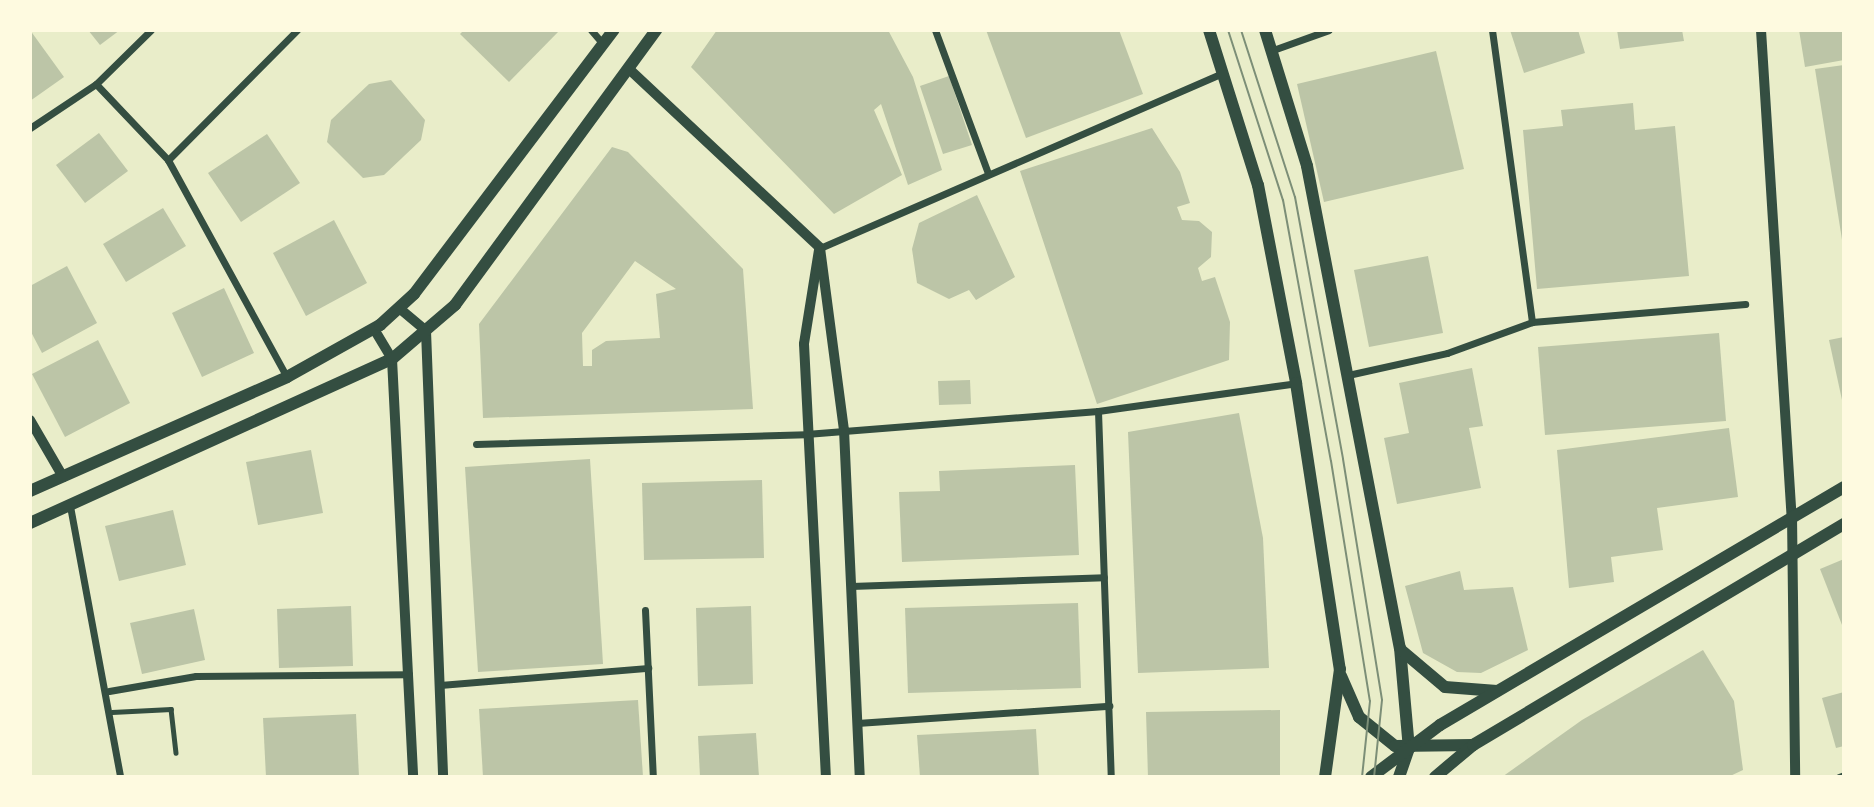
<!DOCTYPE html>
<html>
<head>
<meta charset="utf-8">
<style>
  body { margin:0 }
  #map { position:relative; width:1874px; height:807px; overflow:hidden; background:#e9edc9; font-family:"IBM Plex Serif",serif }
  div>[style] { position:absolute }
  .building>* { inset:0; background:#bcc5a7 }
  .service>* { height:4.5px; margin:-2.25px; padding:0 2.25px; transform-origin:2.25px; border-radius:2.25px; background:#344e41 }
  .minor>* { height:7px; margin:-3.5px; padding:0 3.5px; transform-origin:3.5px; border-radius:3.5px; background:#344e41 }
  .tertiary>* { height:10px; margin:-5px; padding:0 5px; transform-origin:5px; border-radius:5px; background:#344e41 }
  .secondary>* { height:12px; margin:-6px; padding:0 6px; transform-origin:6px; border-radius:6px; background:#344e41 }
  .primary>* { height:12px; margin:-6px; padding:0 6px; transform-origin:6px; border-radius:6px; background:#344e41 }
  .tram>* { height:2px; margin:-1px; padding:0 1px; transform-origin:1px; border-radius:1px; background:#7c8e77 }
  span { translate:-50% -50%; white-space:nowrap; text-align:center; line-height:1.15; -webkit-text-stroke:7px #fefae0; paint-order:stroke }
  .frame { position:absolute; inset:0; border:32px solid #fefae0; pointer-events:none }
</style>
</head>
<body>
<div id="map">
  <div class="building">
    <div style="clip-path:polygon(30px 30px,64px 77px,30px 101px)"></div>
    <div style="clip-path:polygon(88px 30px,120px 30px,100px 45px)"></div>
    <div style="clip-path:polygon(464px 30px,557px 30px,559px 31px,509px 82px,460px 34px)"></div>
    <div style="clip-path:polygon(717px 30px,888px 30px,913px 77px,942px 170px,908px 185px,881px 104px,874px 110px,902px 175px,834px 214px,691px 67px)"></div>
    <div style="clip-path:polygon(986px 30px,1119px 30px,1143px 94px,1026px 138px)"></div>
    <div style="clip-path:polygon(1510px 30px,1578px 30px,1585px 53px,1524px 73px)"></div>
    <div style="clip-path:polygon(1617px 30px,1682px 30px,1684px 41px,1620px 49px)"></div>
    <div style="clip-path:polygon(1799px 30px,1844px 30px,1844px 60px,1805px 67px)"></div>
    <div style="clip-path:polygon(1436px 51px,1464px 169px,1324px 202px,1297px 84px)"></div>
    <div style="clip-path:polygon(1844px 65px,1844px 246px,1843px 246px,1815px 69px)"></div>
    <div style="clip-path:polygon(949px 76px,972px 145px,943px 154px,920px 86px)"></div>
    <div style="clip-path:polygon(391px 80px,425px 120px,421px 140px,384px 175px,363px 178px,327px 142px,331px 120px,369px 84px)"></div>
    <div style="clip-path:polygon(1633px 103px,1635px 130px,1675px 126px,1689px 276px,1537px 289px,1523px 130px,1563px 126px,1561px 110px)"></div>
    <div style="clip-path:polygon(1152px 128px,1180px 172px,1190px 203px,1177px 207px,1182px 220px,1199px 221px,1212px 232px,1211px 257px,1198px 268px,1202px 281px,1215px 277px,1230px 322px,1229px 360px,1097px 404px,1020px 171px)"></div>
    <div style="clip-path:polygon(99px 133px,128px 171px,85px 203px,56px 165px)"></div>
    <div style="clip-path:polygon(267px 134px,300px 183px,241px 222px,208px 173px)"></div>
    <div style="clip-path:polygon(evenodd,612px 147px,628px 152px,743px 269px,753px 409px,483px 418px,479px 324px,612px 147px,635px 261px,676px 289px,656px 294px,660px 338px,606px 341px,592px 350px,592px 366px,583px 366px,582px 333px,635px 261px)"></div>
    <div style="clip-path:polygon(977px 195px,1015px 277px,976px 300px,969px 290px,949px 299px,917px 283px,912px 249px,919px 223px)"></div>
    <div style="clip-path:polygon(163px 208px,186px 246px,126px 282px,103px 244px)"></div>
    <div style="clip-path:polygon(334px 220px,367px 283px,306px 316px,273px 253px)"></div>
    <div style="clip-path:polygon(1428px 256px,1443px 333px,1369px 347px,1354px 270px)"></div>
    <div style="clip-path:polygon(67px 266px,97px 323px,42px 353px,30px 330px,30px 286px)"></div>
    <div style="clip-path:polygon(224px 288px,254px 353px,202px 377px,172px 313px)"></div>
    <div style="clip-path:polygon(1719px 333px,1726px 421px,1545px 435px,1538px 347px)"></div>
    <div style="clip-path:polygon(1844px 337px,1844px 400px,1842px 400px,1829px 340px)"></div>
    <div style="clip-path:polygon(98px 340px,130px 403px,65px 437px,32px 374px)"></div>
    <div style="clip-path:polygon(1472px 368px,1483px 426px,1469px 428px,1481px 488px,1397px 504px,1384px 438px,1409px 433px,1399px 383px)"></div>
    <div style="clip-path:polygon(970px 380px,971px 404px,939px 405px,938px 381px)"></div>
    <div style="clip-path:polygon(1239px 413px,1263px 538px,1269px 668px,1138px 673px,1128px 432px)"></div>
    <div style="clip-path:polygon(1729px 428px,1738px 497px,1657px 508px,1663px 550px,1611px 557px,1614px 582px,1569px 588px,1557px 450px)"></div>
    <div style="clip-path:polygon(311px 450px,323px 513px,258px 525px,246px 462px)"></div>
    <div style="clip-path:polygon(590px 459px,603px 664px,478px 672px,465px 467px)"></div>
    <div style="clip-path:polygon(1075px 465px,1079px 555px,902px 562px,899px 492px,940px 491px,939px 471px)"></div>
    <div style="clip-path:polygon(762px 480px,764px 558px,644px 560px,642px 483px)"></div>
    <div style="clip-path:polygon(173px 510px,186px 565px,119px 581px,105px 526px)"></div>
    <div style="clip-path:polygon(1844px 559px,1844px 630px,1820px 569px)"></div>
    <div style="clip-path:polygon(1460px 571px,1464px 590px,1513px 587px,1528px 650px,1481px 673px,1457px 672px,1423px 653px,1405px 586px)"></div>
    <div style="clip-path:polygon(1078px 603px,1081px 688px,908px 693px,905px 608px)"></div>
    <div style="clip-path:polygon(351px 606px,353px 666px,279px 668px,277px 609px)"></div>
    <div style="clip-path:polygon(751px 606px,753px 684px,698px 686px,696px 608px)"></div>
    <div style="clip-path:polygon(194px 609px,205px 660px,142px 674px,130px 623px)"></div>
    <div style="clip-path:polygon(1703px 650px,1734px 701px,1743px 770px,1728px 777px,1502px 777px,1582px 720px)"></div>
    <div style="clip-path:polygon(1844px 692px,1844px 746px,1836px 748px,1822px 698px)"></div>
    <div style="clip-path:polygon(638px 700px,643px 777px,483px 777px,479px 709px)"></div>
    <div style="clip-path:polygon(1280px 710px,1280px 777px,1148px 777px,1146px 712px)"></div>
    <div style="clip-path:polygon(356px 714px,359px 777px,266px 777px,263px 718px)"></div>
    <div style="clip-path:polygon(1036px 729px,1039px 777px,920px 777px,917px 735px)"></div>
    <div style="clip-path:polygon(756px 733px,759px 777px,700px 777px,698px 736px)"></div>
  </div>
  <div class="service">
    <div style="left:112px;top:712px;width:59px;rotate:-2.9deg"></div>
    <div style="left:171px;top:709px;width:44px;rotate:83.5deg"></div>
  </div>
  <div class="minor">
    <div style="left:591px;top:30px;width:18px;rotate:49deg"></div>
    <div style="left:935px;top:30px;width:153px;rotate:69.7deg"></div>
    <div style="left:1492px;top:30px;width:295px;rotate:82.2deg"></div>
    <div style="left:1273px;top:50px;width:59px;rotate:-19.7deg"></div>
    <div style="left:96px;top:84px;width:105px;rotate:46.5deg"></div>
    <div style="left:168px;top:160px;width:247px;rotate:61.3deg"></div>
    <div style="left:30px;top:128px;width:79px;rotate:-33.7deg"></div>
    <div style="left:96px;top:84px;width:77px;rotate:-44.5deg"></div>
    <div style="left:168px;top:160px;width:183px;rotate:-45.2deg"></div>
    <div style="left:820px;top:248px;width:439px;rotate:-23.5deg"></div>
    <div style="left:1348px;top:375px;width:101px;rotate:-12.5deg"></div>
    <div style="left:1447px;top:353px;width:90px;rotate:-20deg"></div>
    <div style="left:1532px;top:322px;width:214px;rotate:-4.8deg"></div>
    <div style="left:1098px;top:411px;width:366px;rotate:88deg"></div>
    <div style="left:476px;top:444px;width:330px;rotate:-1.7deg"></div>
    <div style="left:806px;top:434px;width:293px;rotate:-4.5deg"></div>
    <div style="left:1098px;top:411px;width:200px;rotate:-8deg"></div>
    <div style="left:70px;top:506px;width:276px;rotate:79.5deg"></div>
    <div style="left:851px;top:586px;width:253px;rotate:-2deg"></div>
    <div style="left:645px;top:610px;width:167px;rotate:87.3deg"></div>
    <div style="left:440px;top:685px;width:209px;rotate:-4.7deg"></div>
    <div style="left:109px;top:691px;width:88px;rotate:-9.8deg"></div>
    <div style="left:196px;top:676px;width:213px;rotate:-0.5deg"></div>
    <div style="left:857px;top:723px;width:253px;rotate:-3.9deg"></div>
    <div style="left:1839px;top:777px;width:5px;rotate:-22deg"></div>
  </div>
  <div class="tertiary">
    <div style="left:1761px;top:30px;width:487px;rotate:86.4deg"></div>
    <div style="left:1792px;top:516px;width:261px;rotate:89.3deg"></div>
    <div style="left:629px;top:69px;width:262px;rotate:43.1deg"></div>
    <div style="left:820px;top:248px;width:184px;rotate:82.5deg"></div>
    <div style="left:844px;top:430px;width:347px;rotate:87.4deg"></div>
    <div style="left:819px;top:250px;width:95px;rotate:99.1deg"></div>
    <div style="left:804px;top:344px;width:434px;rotate:87.1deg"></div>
    <div style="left:399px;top:308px;width:35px;rotate:40deg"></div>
    <div style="left:426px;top:331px;width:446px;rotate:87.8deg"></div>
    <div style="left:374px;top:329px;width:35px;rotate:59deg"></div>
    <div style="left:392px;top:359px;width:419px;rotate:87.1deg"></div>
    <div style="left:30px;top:420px;width:66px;rotate:59.9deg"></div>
  </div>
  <div class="secondary">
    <div style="left:1209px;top:30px;width:163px;rotate:72.5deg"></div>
    <div style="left:1258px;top:185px;width:202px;rotate:79.1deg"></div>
    <div style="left:1296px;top:383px;width:289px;rotate:81.3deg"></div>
    <div style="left:1340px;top:669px;width:109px;rotate:97.9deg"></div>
    <div style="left:1265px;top:30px;width:142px;rotate:72.8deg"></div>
    <div style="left:1307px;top:166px;width:491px;rotate:79.1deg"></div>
    <div style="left:1400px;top:648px;width:100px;rotate:84.9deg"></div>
    <div style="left:1409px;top:748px;width:31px;rotate:109deg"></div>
    <div style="left:30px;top:491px;width:281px;rotate:-23.9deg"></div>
    <div style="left:287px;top:377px;width:107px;rotate:-29.2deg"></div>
    <div style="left:380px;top:325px;width:46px;rotate:-42.4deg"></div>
    <div style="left:414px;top:294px;width:331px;rotate:-52.9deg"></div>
    <div style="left:30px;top:523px;width:397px;rotate:-24.4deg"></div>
    <div style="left:392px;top:359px;width:83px;rotate:-40.6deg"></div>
    <div style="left:455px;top:305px;width:341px;rotate:-53.8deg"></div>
    <div style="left:1401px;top:650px;width:57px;rotate:40.1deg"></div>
    <div style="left:1445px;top:687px;width:52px;rotate:4.4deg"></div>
    <div style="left:1341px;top:676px;width:45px;rotate:66.3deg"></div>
    <div style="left:1359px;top:717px;width:46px;rotate:38.9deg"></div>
    <div style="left:1395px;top:746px;width:78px;rotate:-0.7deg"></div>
  </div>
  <div class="primary">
    <div style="left:1371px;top:777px;width:86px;rotate:-37deg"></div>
    <div style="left:1440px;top:725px;width:469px;rotate:-30.5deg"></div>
    <div style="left:1435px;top:777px;width:50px;rotate:-40.1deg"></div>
    <div style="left:1473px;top:745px;width:432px;rotate:-30.8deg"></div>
  </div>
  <div class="tram">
    <div style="left:1228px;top:30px;width:179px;rotate:72.1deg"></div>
    <div style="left:1283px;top:200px;width:265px;rotate:79.6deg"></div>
    <div style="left:1331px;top:461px;width:243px;rotate:80.8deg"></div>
    <div style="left:1370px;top:701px;width:76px;rotate:96deg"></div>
    <div style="left:1241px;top:30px;width:176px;rotate:72.1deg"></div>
    <div style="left:1295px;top:197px;width:266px;rotate:79.6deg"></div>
    <div style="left:1343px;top:459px;width:244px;rotate:80.8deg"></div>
    <div style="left:1382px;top:700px;width:77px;rotate:95.9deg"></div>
  </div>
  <div class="frame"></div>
</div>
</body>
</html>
